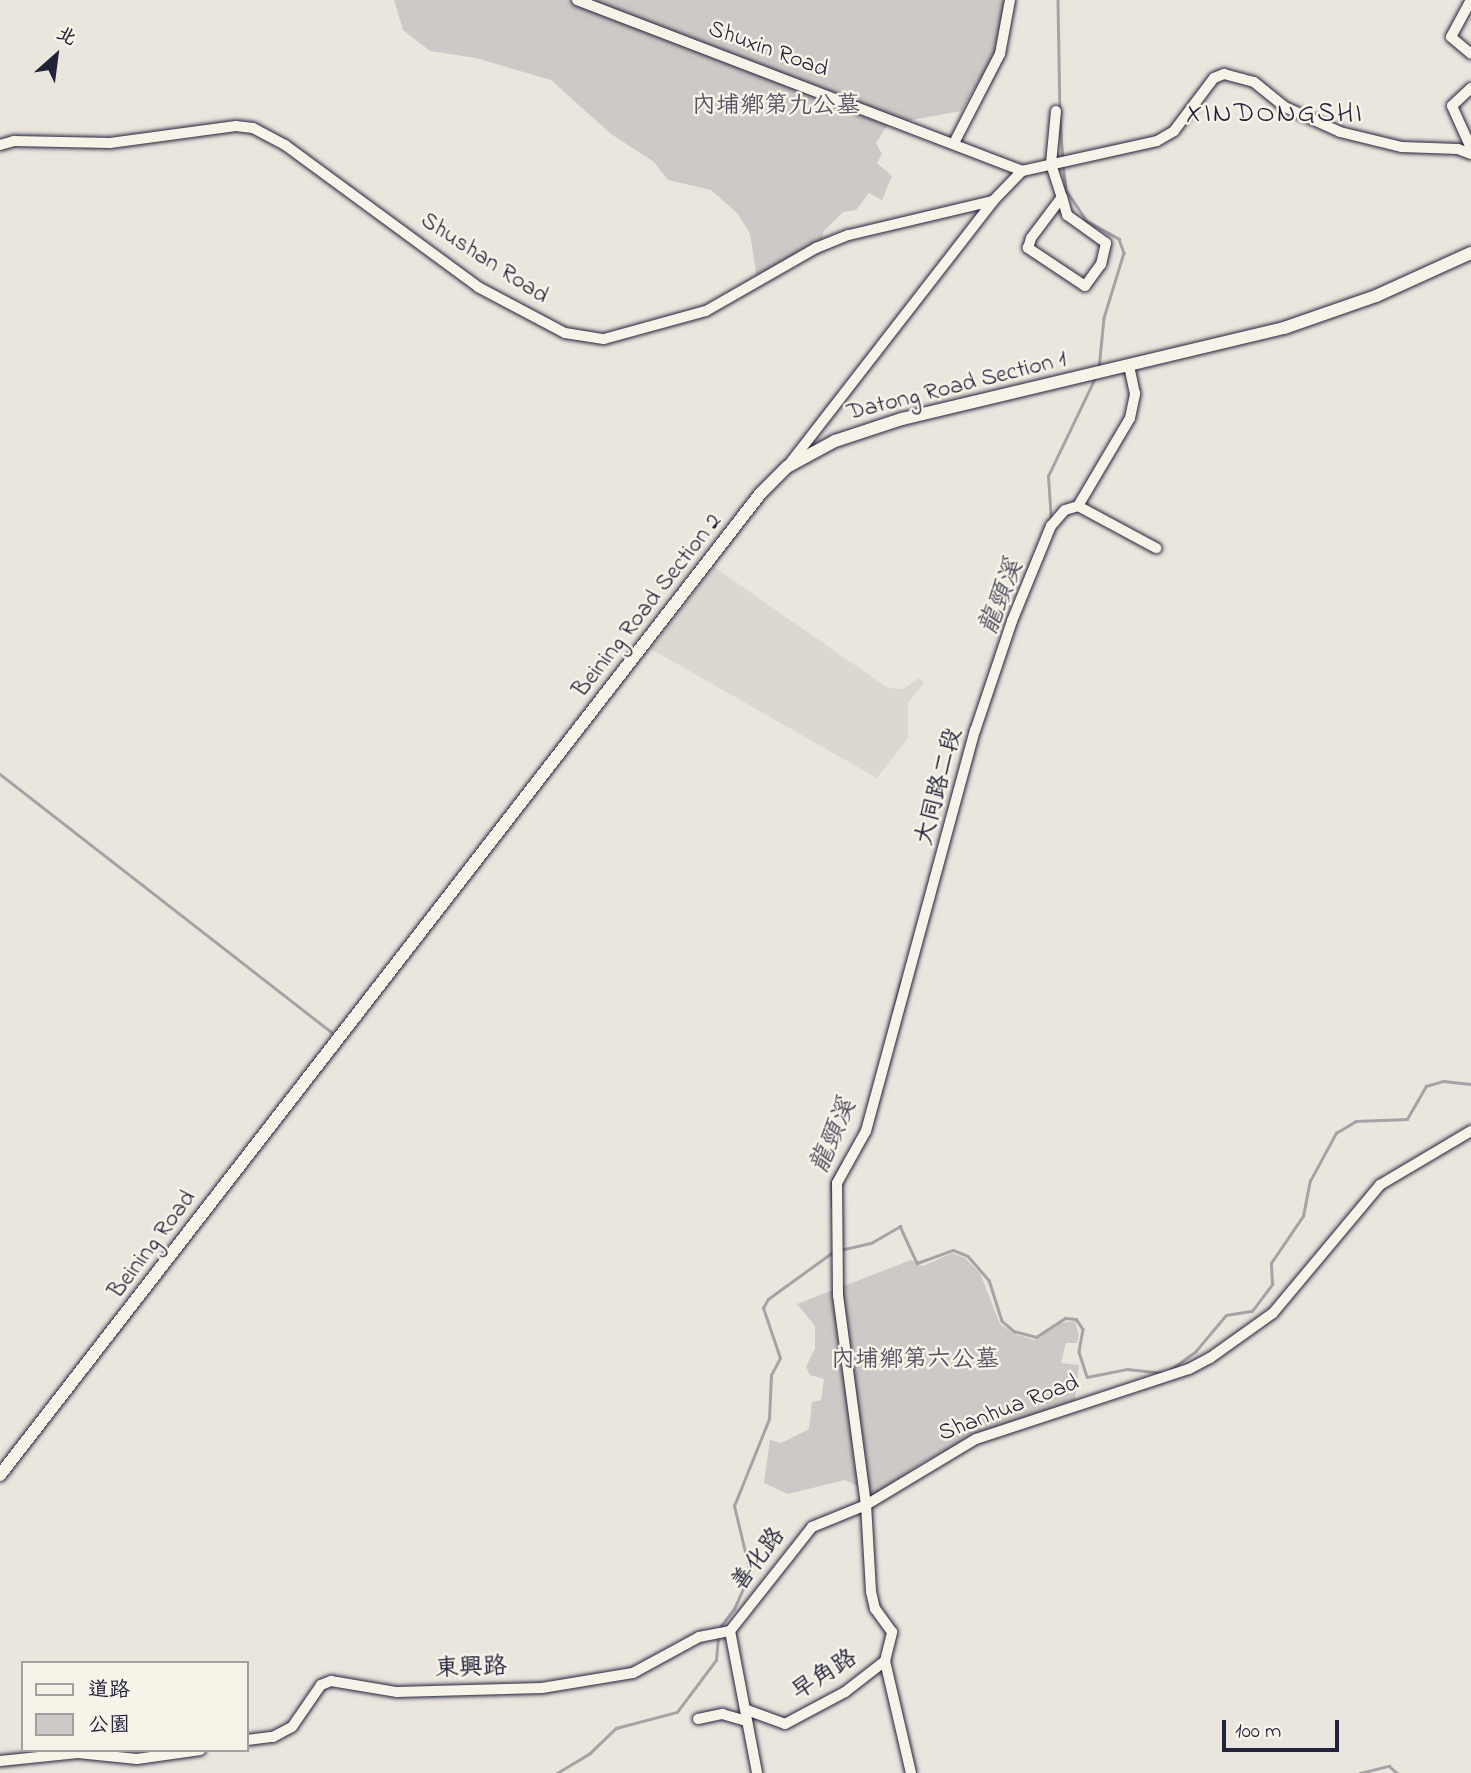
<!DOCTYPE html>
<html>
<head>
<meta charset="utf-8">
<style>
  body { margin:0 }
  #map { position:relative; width:1471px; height:1773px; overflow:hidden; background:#eae6de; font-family:"Indie Flower","LXGW WenKai TC",sans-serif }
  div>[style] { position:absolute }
  .built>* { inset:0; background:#dbd8d2 }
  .green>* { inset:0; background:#cdc9c6 }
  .stream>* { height:2.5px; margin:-1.25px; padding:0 1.25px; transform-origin:1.25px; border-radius:1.25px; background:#a6a3a6 }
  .roads { filter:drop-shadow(0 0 2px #22223b) drop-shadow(0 0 2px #22223b) }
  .minor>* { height:10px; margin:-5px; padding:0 5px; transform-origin:5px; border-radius:5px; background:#f7f3e8 }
  .major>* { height:12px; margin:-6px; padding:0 6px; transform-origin:6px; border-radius:6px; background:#f7f3e8 }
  span { translate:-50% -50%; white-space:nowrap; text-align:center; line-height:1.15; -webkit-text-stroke:5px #f7f3e8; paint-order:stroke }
  .street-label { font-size:24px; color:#22223b }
  .park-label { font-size:24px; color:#555465 }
  .water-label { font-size:26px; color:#504f60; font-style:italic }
  .quarter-label { font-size:28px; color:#22223b; letter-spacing:2px }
  .legend { position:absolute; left:21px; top:1661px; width:228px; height:91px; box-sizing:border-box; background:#f7f3e8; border:2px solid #a29fa3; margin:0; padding:9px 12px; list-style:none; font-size:21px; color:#22223b }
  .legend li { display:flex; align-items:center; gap:14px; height:35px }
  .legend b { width:35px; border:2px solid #a29fa3 }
  .north { position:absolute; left:21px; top:21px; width:70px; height:70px; -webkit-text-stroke:5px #f7f3e8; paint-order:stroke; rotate:28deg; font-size:19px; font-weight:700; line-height:28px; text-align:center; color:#22223b }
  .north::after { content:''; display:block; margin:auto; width:24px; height:32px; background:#22223b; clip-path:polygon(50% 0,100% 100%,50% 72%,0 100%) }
  .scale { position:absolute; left:1222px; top:1720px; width:117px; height:32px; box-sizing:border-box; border:4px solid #22223b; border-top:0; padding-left:9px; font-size:21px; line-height:24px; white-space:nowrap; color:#22223b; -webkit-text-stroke:5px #f7f3e8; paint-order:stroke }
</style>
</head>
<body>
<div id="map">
  <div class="built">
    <div style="clip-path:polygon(714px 567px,888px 688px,903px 689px,919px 678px,924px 683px,908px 703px,908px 738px,877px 778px,651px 649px)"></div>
  </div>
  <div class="green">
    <div style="clip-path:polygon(394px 0,1005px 0,996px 53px,961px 111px,906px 121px,892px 118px,876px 143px,882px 154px,877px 163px,892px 176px,882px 200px,869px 193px,856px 210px,843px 212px,823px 232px,823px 244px,757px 279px,750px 234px,738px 214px,711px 190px,668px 180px,654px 162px,611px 134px,551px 80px,476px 58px,430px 51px,403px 30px)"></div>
    <div style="clip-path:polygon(952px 1253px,965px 1258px,980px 1273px,1000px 1324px,1015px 1334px,1034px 1340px,1061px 1323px,1075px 1321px,1079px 1336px,1077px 1343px,1066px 1343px,1061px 1363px,1079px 1365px,1075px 1400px,976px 1436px,923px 1462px,862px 1504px,858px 1486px,845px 1480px,788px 1494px,764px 1483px,770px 1440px,781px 1443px,809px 1429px,812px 1402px,821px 1400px,824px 1379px,810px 1375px,806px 1367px,815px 1348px,815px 1326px,797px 1304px,911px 1260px,923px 1266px)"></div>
  </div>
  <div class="stream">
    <div style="left:1058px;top:0;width:112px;rotate:89deg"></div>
    <div style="left:1060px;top:118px;width:39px;rotate:86deg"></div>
    <div style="left:1063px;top:164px;width:26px;rotate:83deg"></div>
    <div style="left:1066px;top:190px;width:37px;rotate:56deg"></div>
    <div style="left:1087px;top:221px;width:37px;rotate:29deg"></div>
    <div style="left:1119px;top:239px;width:15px;rotate:70deg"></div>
    <div style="left:1124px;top:253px;width:68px;rotate:107.1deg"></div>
    <div style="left:1104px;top:318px;width:51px;rotate:95.6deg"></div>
    <div style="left:1051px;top:521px;width:45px;rotate:-93.8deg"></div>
    <div style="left:1048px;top:476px;width:109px;rotate:-64.4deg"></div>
    <div style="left:0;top:774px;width:420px;rotate:37.9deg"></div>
    <div style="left:893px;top:1013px;width:32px;rotate:-76deg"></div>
    <div style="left:832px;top:1207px;width:24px;rotate:-92deg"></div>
    <div style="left:831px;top:1183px;width:22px;rotate:-60deg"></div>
    <div style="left:840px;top:1250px;width:32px;rotate:-13deg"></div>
    <div style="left:871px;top:1243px;width:34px;rotate:-30deg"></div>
    <div style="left:900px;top:1226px;width:41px;rotate:65.3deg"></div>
    <div style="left:917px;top:1263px;width:38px;rotate:-20deg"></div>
    <div style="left:953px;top:1250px;width:16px;rotate:22deg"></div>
    <div style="left:968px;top:1256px;width:32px;rotate:49deg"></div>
    <div style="left:989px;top:1280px;width:43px;rotate:72.4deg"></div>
    <div style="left:1002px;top:1321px;width:16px;rotate:40deg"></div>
    <div style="left:1014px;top:1331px;width:23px;rotate:15deg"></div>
    <div style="left:1036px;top:1337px;width:35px;rotate:-33deg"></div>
    <div style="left:1065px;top:1318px;width:11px;rotate:5deg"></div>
    <div style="left:1076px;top:1319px;width:12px;rotate:55deg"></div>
    <div style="left:1083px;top:1329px;width:23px;rotate:100deg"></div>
    <div style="left:1079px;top:1352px;width:26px;rotate:72deg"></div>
    <div style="left:1087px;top:1377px;width:41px;rotate:-11.3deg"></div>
    <div style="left:1127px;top:1369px;width:37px;rotate:6deg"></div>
    <div style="left:1170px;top:1370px;width:31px;rotate:-36deg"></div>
    <div style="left:1195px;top:1352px;width:48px;rotate:-50deg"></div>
    <div style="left:1226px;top:1315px;width:26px;rotate:-9deg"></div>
    <div style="left:1252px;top:1311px;width:34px;rotate:-53deg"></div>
    <div style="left:1272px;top:1284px;width:21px;rotate:-93deg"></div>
    <div style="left:1271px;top:1263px;width:57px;rotate:-55.8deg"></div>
    <div style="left:1303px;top:1216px;width:36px;rotate:-79deg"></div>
    <div style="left:1310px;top:1181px;width:55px;rotate:-61.6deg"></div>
    <div style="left:1336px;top:1133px;width:23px;rotate:-31deg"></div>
    <div style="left:1356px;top:1121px;width:51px;rotate:-2.2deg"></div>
    <div style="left:1407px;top:1119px;width:38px;rotate:-60deg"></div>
    <div style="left:1426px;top:1086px;width:18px;rotate:-16deg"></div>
    <div style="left:1443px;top:1081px;width:28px;rotate:6deg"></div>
    <div style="left:718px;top:1630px;width:26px;rotate:-53deg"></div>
    <div style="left:734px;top:1609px;width:39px;rotate:-66deg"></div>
    <div style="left:750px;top:1573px;width:69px;rotate:-103.4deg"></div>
    <div style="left:734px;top:1506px;width:94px;rotate:-68.1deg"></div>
    <div style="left:769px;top:1419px;width:44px;rotate:-87.4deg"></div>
    <div style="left:771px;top:1375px;width:19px;rotate:-62deg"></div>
    <div style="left:780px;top:1358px;width:53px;rotate:-108.8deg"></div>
    <div style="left:763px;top:1308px;width:10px;rotate:-61deg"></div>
    <div style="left:768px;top:1299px;width:80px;rotate:-35.9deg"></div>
    <div style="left:557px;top:1773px;width:39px;rotate:-31deg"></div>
    <div style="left:590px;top:1753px;width:36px;rotate:-44deg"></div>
    <div style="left:616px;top:1728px;width:63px;rotate:-14.7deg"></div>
    <div style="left:677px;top:1712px;width:65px;rotate:-53.1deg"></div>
    <div style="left:716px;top:1660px;width:23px;rotate:-85deg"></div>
    <div style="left:1360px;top:1773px;width:30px;rotate:-14deg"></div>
    <div style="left:1389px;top:1766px;width:11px;rotate:41deg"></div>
  </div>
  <div class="roads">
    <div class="minor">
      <div style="left:577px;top:0;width:477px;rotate:21deg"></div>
      <div style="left:1471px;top:0;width:42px;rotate:118.4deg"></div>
      <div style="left:1451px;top:37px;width:26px;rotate:40deg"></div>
      <div style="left:1471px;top:88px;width:26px;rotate:137deg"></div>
      <div style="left:1452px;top:106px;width:46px;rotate:65.7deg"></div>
      <div style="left:1056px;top:111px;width:53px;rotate:95.4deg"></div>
      <div style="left:1051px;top:164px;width:35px;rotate:72deg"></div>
      <div style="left:1062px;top:197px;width:19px;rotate:74deg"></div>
      <div style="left:1067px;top:215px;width:48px;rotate:35.7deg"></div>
      <div style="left:1106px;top:243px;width:22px;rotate:103deg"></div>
      <div style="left:1101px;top:264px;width:27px;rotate:126deg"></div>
      <div style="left:1085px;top:286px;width:69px;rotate:-146.3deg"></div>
      <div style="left:1028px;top:248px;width:10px;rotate:-73deg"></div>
      <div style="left:1031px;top:238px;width:51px;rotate:-52.9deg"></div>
      <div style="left:954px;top:143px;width:100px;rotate:-62.7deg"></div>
      <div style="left:1000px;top:54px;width:55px;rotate:-79.5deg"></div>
      <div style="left:0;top:145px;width:15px;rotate:-16deg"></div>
      <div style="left:14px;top:141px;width:96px;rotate:1.2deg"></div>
      <div style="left:110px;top:143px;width:127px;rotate:-7.7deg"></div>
      <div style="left:236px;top:126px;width:17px;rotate:7deg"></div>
      <div style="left:253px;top:128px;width:36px;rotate:28deg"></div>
      <div style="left:285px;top:145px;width:240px;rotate:36.3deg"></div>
      <div style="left:478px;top:287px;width:98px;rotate:27.9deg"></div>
      <div style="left:565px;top:333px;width:39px;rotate:9deg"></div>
      <div style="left:604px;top:339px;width:106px;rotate:-15.4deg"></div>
      <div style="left:706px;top:311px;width:127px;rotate:-29.8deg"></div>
      <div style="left:816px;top:248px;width:35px;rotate:-22deg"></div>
      <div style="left:849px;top:235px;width:148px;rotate:-13.3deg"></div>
      <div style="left:993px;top:201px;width:42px;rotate:-46deg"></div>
      <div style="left:1022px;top:171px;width:138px;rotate:-12.5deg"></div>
      <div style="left:1157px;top:141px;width:20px;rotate:-30deg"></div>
      <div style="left:1174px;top:131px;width:66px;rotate:-53deg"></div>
      <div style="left:1214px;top:78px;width:11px;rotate:-22deg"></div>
      <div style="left:1224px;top:74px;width:31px;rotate:15deg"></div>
      <div style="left:1254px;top:82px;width:40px;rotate:39deg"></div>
      <div style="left:1285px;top:107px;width:60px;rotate:24.4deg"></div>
      <div style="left:1340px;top:132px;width:64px;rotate:13.6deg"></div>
      <div style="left:1402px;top:147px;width:56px;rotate:2deg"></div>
      <div style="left:1458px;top:149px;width:14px;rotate:21deg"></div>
      <div style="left:787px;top:467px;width:336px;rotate:-52.2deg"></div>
      <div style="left:1078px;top:506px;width:89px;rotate:28.3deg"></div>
      <div style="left:730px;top:1631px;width:145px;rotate:79.2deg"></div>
      <div style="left:747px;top:1710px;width:40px;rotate:20.2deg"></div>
      <div style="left:785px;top:1724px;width:68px;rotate:-28.1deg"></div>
      <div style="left:845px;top:1692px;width:51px;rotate:-37.8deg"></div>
      <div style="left:698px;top:1719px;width:25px;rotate:-12deg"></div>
      <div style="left:722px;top:1714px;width:26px;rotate:16deg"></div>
      <div style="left:247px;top:1740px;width:26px;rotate:-7deg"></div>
      <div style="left:273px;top:1737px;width:21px;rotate:-28deg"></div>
      <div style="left:292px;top:1727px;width:51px;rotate:-55.4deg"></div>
      <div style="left:321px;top:1685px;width:11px;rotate:-22deg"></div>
      <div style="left:331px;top:1681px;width:67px;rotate:9.5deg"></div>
      <div style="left:397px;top:1692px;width:145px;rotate:-1.6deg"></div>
      <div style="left:542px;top:1688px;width:92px;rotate:-9.4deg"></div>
      <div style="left:633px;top:1673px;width:75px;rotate:-28.6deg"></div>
      <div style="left:699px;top:1637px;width:32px;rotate:-11deg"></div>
      <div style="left:730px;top:1631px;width:132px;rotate:-51.7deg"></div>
      <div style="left:812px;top:1527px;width:58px;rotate:-22.2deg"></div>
      <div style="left:866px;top:1505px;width:128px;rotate:-31deg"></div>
      <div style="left:976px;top:1439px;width:224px;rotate:-18.2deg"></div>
      <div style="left:1189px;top:1369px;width:24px;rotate:-28deg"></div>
      <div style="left:1210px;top:1358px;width:77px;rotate:-35.5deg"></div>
      <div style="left:1273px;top:1313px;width:167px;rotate:-50.1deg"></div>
      <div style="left:1380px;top:1185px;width:106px;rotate:-30.7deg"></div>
      <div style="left:0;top:1761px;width:78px;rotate:-5.9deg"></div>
      <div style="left:78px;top:1753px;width:59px;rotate:5.8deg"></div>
      <div style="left:137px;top:1759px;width:64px;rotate:-8.1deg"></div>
      <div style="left:911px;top:1773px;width:115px;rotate:-103.1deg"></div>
      <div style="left:885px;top:1661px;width:30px;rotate:-76deg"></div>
      <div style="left:892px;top:1632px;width:29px;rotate:-126deg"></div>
      <div style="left:875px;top:1609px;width:18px;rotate:-103deg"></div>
      <div style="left:871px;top:1591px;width:86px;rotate:-93.3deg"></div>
      <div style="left:866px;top:1505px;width:211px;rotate:-97.6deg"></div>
      <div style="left:838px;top:1296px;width:113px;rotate:-90.5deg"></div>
      <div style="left:837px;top:1183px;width:60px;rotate:-60.9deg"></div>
      <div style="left:866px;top:1131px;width:415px;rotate:-74.8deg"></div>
      <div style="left:975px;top:731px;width:116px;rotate:-71.4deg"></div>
      <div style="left:1012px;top:621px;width:103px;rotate:-67.7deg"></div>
      <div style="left:1051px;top:526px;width:21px;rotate:-49deg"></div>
      <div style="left:1065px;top:510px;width:14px;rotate:-17deg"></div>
      <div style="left:1078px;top:506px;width:102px;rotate:-59.4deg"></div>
      <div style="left:1130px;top:418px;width:25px;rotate:-78deg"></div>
      <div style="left:1135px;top:394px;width:30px;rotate:-102deg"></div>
    </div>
    <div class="major">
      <div style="left:0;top:1475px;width:1242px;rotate:-52.23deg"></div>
      <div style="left:761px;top:493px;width:37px;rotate:-45deg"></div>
      <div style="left:787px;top:467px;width:55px;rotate:-28.4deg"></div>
      <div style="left:835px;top:441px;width:71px;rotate:-18.2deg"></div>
      <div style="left:902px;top:419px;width:393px;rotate:-13.4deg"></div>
      <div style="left:1284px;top:328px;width:97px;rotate:-19.2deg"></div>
      <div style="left:1376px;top:296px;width:104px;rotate:-24.4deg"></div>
    </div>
  </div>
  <div class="street-label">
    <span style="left:768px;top:50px;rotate:20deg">Shuxin Road</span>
    <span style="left:484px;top:259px;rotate:33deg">Shushan Road</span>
    <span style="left:957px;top:387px;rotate:-14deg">Datong Road Section 1</span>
    <span style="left:648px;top:606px;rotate:-52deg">Beining Road Section 2</span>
    <span style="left:940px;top:787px;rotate:-75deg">大同路二段</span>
    <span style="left:153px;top:1245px;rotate:-53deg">Beining Road</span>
    <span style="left:1009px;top:1409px;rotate:-21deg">Shanhua Road</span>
    <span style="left:759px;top:1560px;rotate:-53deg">善化路</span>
    <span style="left:471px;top:1669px;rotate:-2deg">東興路</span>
    <span style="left:825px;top:1676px;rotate:-33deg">早角路</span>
  </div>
  <div class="park-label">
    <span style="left:776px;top:107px">內埔鄉第九公墓</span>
    <span style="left:915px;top:1361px">內埔鄉第六公墓</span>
  </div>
  <div class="water-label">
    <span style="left:1003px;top:598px;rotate:-69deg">龍頸溪</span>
    <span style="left:835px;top:1137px;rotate:-67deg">龍頸溪</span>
  </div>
  <div class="quarter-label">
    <span style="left:1275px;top:115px">XINDONGSHI</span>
  </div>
  <ul class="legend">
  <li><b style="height:9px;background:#f7f3e8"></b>道路</li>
  <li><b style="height:19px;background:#cdc9c6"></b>公園</li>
  </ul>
  <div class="north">北</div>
  <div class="scale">100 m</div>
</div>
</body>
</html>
